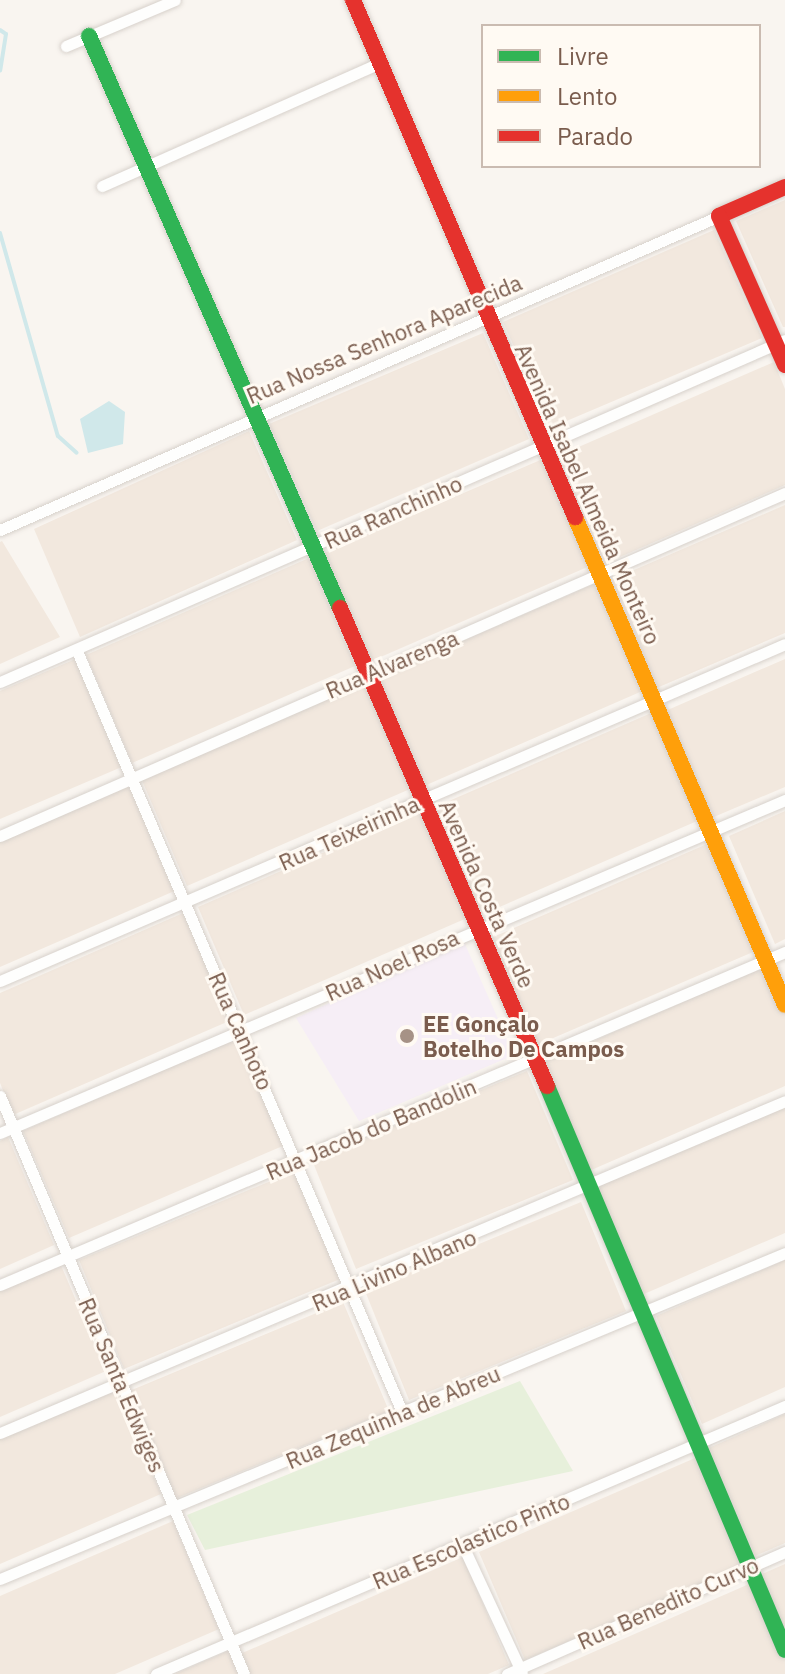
<!DOCTYPE html>
<html>
<head>
<meta charset="utf-8">
<style>
  body { margin:0 }
  #map { position:relative; width:785px; height:1674px; overflow:hidden; background:#f9f5f0; font-family:"IBM Plex Sans",sans-serif }
  div>[style] { position:absolute }
  .residential>* { inset:0; background:#f2e8de }
  .education>* { inset:0; background:#f6eef6 }
  .green>* { inset:0; background:#e7f0db }
  .water>* { inset:0; background:#d0e8ea }
  .stream>* { height:4px; margin:-2px; padding:0 2px; transform-origin:2px; border-radius:2px; background:#d0e8ea }
  .roads { filter:drop-shadow(0 0 2px #d7d1cb) drop-shadow(0 0 2px #d7d1cb) }
  .street>* { height:11px; margin:-5.5px; padding:0 5.5px; transform-origin:5.5px; border-radius:5.5px; background:#fefefd }
  .fast>* { height:16px; margin:-8px; padding:0 8px; transform-origin:8px; border-radius:8px; background:#30b455 }
  .slow>* { height:16px; margin:-8px; padding:0 8px; transform-origin:8px; border-radius:8px; background:#ff9f0a }
  .jam>* { height:16px; margin:-8px; padding:0 8px; transform-origin:8px; border-radius:8px; background:#e5322d }
  .dots>* { width:22px; height:22px; translate:-50% -50%; box-sizing:border-box; border:4px solid #fffaf3; border-radius:50% }
  span { translate:-50% -50%; white-space:nowrap; text-align:center; line-height:1.15; -webkit-text-stroke:6px #fffaf3; paint-order:stroke }
  .street-label { font-size:22px; color:#7a5c4d }
  .poi-label { font-size:22px; color:#7a5c4d; font-weight:700 }
  .left { translate:0 -50%; text-align:left }
  .legend { position:absolute; left:481px; top:24px; width:280px; height:144px; box-sizing:border-box; background:#fffaf3; border:2px solid #cabbb1; margin:0; padding:10px 14px; list-style:none; font-size:24px; color:#7a5c4d }
  .legend li { display:flex; align-items:center; gap:16px; height:40px }
  .legend b { width:40px; border:2px solid #cabbb1 }
</style>
</head>
<body>
<div id="map">
  <div class="residential">
    <i style="clip-path:polygon(785px 200px,785px 327px,783px 327px,736px 221px)"></i>
    <i style="clip-path:polygon(714px 230px,762px 338px,550px 428px,503px 322px)"></i>
    <i style="clip-path:polygon(483px 333px,529px 439px,317px 531px,269px 424px)"></i>
    <i style="clip-path:polygon(774px 362px,785px 389px,785px 485px,597px 567px,551px 459px)"></i>
    <i style="clip-path:polygon(249px 431px,297px 540px,80px 637px,34px 529px)"></i>
    <i style="clip-path:polygon(545px 458px,592px 565px,369px 662px,322px 554px)"></i>
    <i style="clip-path:polygon(785px 505px,785px 633px,652px 690px,606px 582px)"></i>
    <i style="clip-path:polygon(2px 541px,60px 637px,0 664px,0 542px)"></i>
    <i style="clip-path:polygon(309px 558px,355px 666px,132px 763px,86px 655px)"></i>
    <i style="clip-path:polygon(601px 581px,647px 689px,424px 786px,378px 678px)"></i>
    <i style="clip-path:polygon(78px 658px,124px 766px,0 819px,0 691px)"></i>
    <i style="clip-path:polygon(785px 659px,785px 787px,709px 819px,663px 712px)"></i>
    <i style="clip-path:polygon(364px 681px,410px 789px,187px 886px,141px 778px)"></i>
    <i style="clip-path:polygon(658px 710px,704px 818px,481px 915px,435px 807px)"></i>
    <i style="clip-path:polygon(133px 781px,179px 889px,0 967px,0 839px)"></i>
    <i style="clip-path:polygon(421px 810px,467px 918px,244px 1015px,198px 907px)"></i>
    <i style="clip-path:polygon(785px 811px,785px 939px,775px 944px,729px 836px)"></i>
    <i style="clip-path:polygon(714px 841px,760px 949px,537px 1045px,491px 938px)"></i>
    <i style="clip-path:polygon(190px 910px,236px 1018px,13px 1115px,0 1083px,0 993px)"></i>
    <i style="clip-path:polygon(766px 966px,785px 1011px,785px 1086px,589px 1171px,543px 1063px)"></i>
    <i style="clip-path:polygon(246px 1034px,292px 1142px,69px 1238px,23px 1131px)"></i>
    <i style="clip-path:polygon(527px 1071px,573px 1180px,356px 1269px,312px 1160px)"></i>
    <i style="clip-path:polygon(785px 1105px,785px 1233px,644px 1294px,598px 1186px)"></i>
    <i style="clip-path:polygon(8px 1137px,54px 1245px,0 1269px,0 1141px)"></i>
    <i style="clip-path:polygon(295px 1171px,340px 1279px,124px 1369px,79px 1260px)"></i>
    <i style="clip-path:polygon(581px 1202px,626px 1311px,409px 1400px,365px 1291px)"></i>
    <i style="clip-path:polygon(785px 1260px,785px 1387px,702px 1424px,656px 1316px)"></i>
    <i style="clip-path:polygon(60px 1263px,106px 1371px,0 1417px,0 1289px)"></i>
    <i style="clip-path:polygon(343px 1302px,389px 1411px,172px 1500px,127px 1392px)"></i>
    <i style="clip-path:polygon(115px 1386px,161px 1494px,0 1564px,0 1436px)"></i>
    <i style="clip-path:polygon(785px 1414px,785px 1543px,755px 1556px,709px 1448px)"></i>
    <i style="clip-path:polygon(702px 1455px,748px 1563px,525px 1660px,479px 1552px)"></i>
    <i style="clip-path:polygon(173px 1521px,219px 1629px,115px 1674px,0 1674px,0 1596px)"></i>
    <i style="clip-path:polygon(463px 1557px,509px 1665px,488px 1674px,249px 1674px,240px 1654px)"></i>
    <i style="clip-path:polygon(785px 1564px,785px 1633px,760px 1575px)"></i>
    <i style="clip-path:polygon(756px 1581px,785px 1649px,785px 1674px,543px 1674px)"></i>
    <i style="clip-path:polygon(230px 1650px,240px 1674px,175px 1674px)"></i>
  </div>
  <div class="education">
    <i style="clip-path:polygon(464px 942px,514px 1055px,359px 1121px,296px 1018px)"></i>
  </div>
  <div class="green">
    <i style="clip-path:polygon(520px 1381px,573px 1471px,205px 1550px,187px 1515px)"></i>
  </div>
  <div class="water">
    <i style="clip-path:polygon(109px 401px,125px 412px,123px 444px,88px 453px,80px 419px)"></i>
  </div>
  <div class="stream">
    <i style="left:0;top:30px;width:7px;rotate:34deg"></i>
    <i style="left:6px;top:34px;width:37px;rotate:99deg"></i>
    <i style="left:0;top:233px;width:211px;rotate:74.1deg"></i>
    <i style="left:58px;top:436px;width:25px;rotate:42deg"></i>
  </div>
  <div class="roads">
    <div class="street">
      <i style="left:66px;top:46px;width:118px;rotate:-22.9deg"></i>
      <i style="left:102px;top:186px;width:304px;rotate:-23.9deg"></i>
      <i style="left:0;top:530px;width:785px;rotate:-23.59deg"></i>
      <i style="left:77px;top:651px;width:827px;rotate:66.87deg"></i>
      <i style="left:0;top:682px;width:856px;rotate:-23.54deg"></i>
      <i style="left:0;top:836px;width:857px;rotate:-23.6deg"></i>
      <i style="left:0;top:981px;width:854px;rotate:-23.23deg"></i>
      <i style="left:0;top:1096px;width:627px;rotate:67.11deg"></i>
      <i style="left:0;top:1133px;width:853px;rotate:-22.99deg"></i>
      <i style="left:0;top:1285px;width:853px;rotate:-22.99deg"></i>
      <i style="left:0;top:1433px;width:852px;rotate:-22.92deg"></i>
      <i style="left:463px;top:1546px;width:140px;rotate:65.1deg"></i>
      <i style="left:0;top:1579px;width:850px;rotate:-22.55deg"></i>
      <i style="left:156px;top:1674px;width:684px;rotate:-23.08deg"></i>
      <i style="left:507px;top:1674px;width:304px;rotate:-23.7deg"></i>
    </div>
    <div class="fast">
      <i style="left:89px;top:36px;width:625px;rotate:66.31deg"></i>
      <i style="left:547px;top:1086px;width:612px;rotate:67.12deg"></i>
    </div>
    <div class="slow">
      <i style="left:575px;top:517px;width:531px;rotate:66.72deg"></i>
    </div>
    <div class="jam">
      <i style="left:353px;top:0;width:563px;rotate:66.76deg"></i>
      <i style="left:785px;top:187px;width:72px;rotate:156.3deg"></i>
      <i style="left:719px;top:216px;width:163px;rotate:66.1deg"></i>
      <i style="left:340px;top:608px;width:521px;rotate:66.58deg"></i>
    </div>
  </div>
  <div class="dots">
    <i style="left:407px;top:1036px;background:#a69286"></i>
  </div>
  <div class="street-label">
    <span style="left:384px;top:339px;rotate:-23deg">Rua Nossa Senhora Aparecida</span>
    <span style="left:588px;top:494px;rotate:66deg">Avenida Isabel Almeida Monteiro</span>
    <span style="left:393px;top:512px;rotate:-24deg">Rua Ranchinho</span>
    <span style="left:392px;top:664px;rotate:-23deg">Rua Alvarenga</span>
    <span style="left:349px;top:833px;rotate:-24deg">Rua Teixeirinha</span>
    <span style="left:487px;top:894px;rotate:66deg">Avenida Costa Verde</span>
    <span style="left:392px;top:965px;rotate:-24deg">Rua Noel Rosa</span>
    <span style="left:241px;top:1031px;rotate:66deg">Rua Canhoto</span>
    <span style="left:371px;top:1129px;rotate:-23deg">Rua Jacob do Bandolin</span>
    <span style="left:394px;top:1270px;rotate:-23deg">Rua Livino Albano</span>
    <span style="left:122px;top:1385px;rotate:67deg">Rua Santa Edwiges</span>
    <span style="left:393px;top:1417px;rotate:-23deg">Rua Zequinha de Abreu</span>
    <span style="left:471px;top:1541px;rotate:-23deg">Rua Escolastico Pinto</span>
    <span style="left:668px;top:1603px;rotate:-24deg">Rua Benedito Curvo</span>
  </div>
  <div class="poi-label">
    <span class="left" style="left:423px;top:1036px">EE Gonçalo<br>Botelho De Campos</span>
  </div>
  <ul class="legend">
  <li><b style="height:10px;background:#30b455"></b>Livre</li>
  <li><b style="height:10px;background:#ff9f0a"></b>Lento</li>
  <li><b style="height:10px;background:#e5322d"></b>Parado</li>
  </ul>
</div>
</body>
</html>
